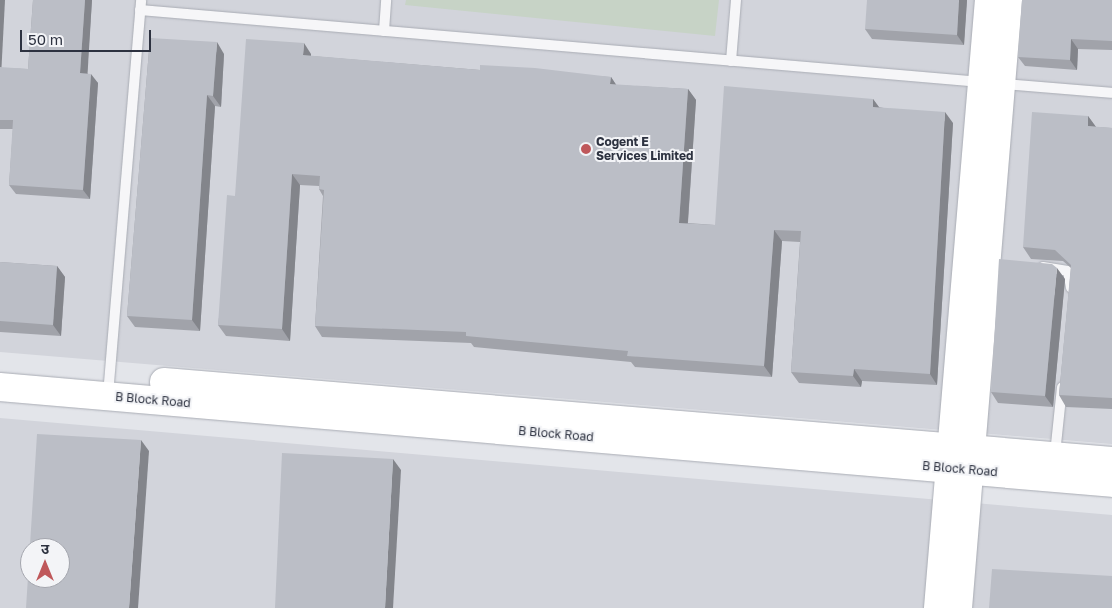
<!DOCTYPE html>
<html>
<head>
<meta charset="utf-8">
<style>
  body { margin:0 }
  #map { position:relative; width:1112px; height:608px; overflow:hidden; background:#e3e5ea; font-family:"Golos Text","Noto Sans Devanagari",sans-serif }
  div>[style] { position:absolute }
  .built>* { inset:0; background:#d2d4db }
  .green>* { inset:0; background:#c7d3c6 }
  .roads { filter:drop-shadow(0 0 1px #a9acb4) drop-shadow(0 0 1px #a9acb4) }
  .lane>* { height:10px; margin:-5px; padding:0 5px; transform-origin:5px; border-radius:5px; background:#f6f6f8 }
  .secondary>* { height:28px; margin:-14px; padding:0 14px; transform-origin:14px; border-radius:14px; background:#fff }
  .wall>* { inset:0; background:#a1a3aa }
  .shaded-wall>* { inset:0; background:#83858b }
  .building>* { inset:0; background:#bbbec6 }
  .dots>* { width:14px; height:14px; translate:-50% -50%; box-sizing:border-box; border:2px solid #f3f4f7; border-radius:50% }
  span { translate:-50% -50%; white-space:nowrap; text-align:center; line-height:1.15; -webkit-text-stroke:4px #f3f4f7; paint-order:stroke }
  .poi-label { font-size:12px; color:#2d3240; font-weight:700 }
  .left { translate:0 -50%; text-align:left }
  .street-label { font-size:12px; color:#2d3240 }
  .north { position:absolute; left:20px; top:538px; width:50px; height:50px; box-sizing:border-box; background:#f3f4f7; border:1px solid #a4a6ae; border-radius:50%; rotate:0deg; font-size:14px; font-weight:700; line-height:20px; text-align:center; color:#2d3240 }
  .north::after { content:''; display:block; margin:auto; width:18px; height:22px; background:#bf585b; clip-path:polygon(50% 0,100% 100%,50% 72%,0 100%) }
  .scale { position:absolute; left:20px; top:30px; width:131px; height:22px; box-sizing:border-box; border:2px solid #2d3240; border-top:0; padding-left:6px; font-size:15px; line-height:18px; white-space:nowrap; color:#2d3240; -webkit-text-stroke:4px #f3f4f7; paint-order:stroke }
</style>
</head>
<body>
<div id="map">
  <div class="built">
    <i style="clip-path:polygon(0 0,1112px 0,1112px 444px,0 352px)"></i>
    <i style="clip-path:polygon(evenodd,0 418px,1112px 515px,1112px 608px,0 608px,0 418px,30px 548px,60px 548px,60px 578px,30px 578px,30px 548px)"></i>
  </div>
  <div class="green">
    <i style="clip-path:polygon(406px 0,719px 0,715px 36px,405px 5px)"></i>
  </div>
  <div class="roads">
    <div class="lane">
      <i style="left:140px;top:10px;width:844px;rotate:4.89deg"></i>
      <i style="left:384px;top:31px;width:31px;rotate:-86deg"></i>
      <i style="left:731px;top:61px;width:61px;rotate:-85.3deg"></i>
      <i style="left:1003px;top:84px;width:109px;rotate:4.7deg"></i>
      <i style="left:1043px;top:267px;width:25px;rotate:9deg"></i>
      <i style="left:1068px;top:271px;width:17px;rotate:80deg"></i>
      <i style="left:108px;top:395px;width:396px;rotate:-85.2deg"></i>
      <i style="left:1055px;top:454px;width:67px;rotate:-84deg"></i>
    </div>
    <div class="secondary">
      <i style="left:164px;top:382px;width:951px;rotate:4.76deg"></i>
      <i style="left:0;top:387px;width:1116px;rotate:4.93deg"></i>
      <i style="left:938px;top:608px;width:610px;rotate:-85.21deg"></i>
      <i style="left:958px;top:608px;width:610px;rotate:-85.3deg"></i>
    </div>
  </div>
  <div class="wall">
    <i style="clip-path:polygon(0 0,1px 68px,28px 69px,33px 0,92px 0,87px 73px,98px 83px,90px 199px,16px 194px,9px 185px,13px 129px,0 129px)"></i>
    <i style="clip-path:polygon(967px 0,964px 45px,872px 39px,865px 29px)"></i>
    <i style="clip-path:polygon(1112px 0,1112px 50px,1078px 49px,1077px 70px,1025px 66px,1018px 57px)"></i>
    <i style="clip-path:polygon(150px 38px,224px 54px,221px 107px,215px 106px,200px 331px,135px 327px,127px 316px)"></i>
    <i style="clip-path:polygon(311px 54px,311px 56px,480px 70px,611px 77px,616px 85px,688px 89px,696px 100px,688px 223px,715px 225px,873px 99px,879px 107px,953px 123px,937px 385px,862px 381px,861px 387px,799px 383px,791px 372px,800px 242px,782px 241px,772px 377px,635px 367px,631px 362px,474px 347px,471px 343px,322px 337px,315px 326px,323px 196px,319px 189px,319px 186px,300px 185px,290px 341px,226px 336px,218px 325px,235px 196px)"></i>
    <i style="clip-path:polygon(1088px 116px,1096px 127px,1112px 128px,1112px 409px,1066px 407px,1059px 395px,1071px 268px,1063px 261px,1031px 259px,1023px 247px)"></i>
    <i style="clip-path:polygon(0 262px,57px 266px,65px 277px,61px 336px,0 332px)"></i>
    <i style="clip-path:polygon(1065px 279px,1053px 407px,998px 403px,991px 392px)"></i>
  </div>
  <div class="shaded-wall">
    <i style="clip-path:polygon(0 0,5px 0,1px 77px,0 76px)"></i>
    <i style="clip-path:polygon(85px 0,92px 0,87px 82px,80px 73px)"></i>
    <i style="clip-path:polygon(959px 0,967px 0,964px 45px,957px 35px)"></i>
    <i style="clip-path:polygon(1071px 39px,1078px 49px,1077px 70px,1070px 60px)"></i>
    <i style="clip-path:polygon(217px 42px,224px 54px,221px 107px,213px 96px)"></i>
    <i style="clip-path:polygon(304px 43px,311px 54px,311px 66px,303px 55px)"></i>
    <i style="clip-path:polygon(91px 74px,98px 83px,90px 199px,83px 190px)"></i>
    <i style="clip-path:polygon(611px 77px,619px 89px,610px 84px)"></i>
    <i style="clip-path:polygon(688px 89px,696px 100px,687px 234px,679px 223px)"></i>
    <i style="clip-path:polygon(207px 95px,215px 106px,200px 331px,192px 320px)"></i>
    <i style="clip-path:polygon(873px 99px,881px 110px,873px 107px)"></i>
    <i style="clip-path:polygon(945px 112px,953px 123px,937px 385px,930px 374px)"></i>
    <i style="clip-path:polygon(1088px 116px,1096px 127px,1088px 126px)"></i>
    <i style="clip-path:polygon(292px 174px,300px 185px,290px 341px,282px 329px)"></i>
    <i style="clip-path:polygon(774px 230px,782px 241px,772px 377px,764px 366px)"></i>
    <i style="clip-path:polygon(57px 266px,65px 277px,61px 336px,53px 325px)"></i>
    <i style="clip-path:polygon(1057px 268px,1065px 279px,1053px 407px,1045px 396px)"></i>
    <i style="clip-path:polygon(854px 369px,862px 381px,861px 387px,853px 376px)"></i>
    <i style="clip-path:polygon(141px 440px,149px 451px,138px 608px,129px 608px)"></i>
    <i style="clip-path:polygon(393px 459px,401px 470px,393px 608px,385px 608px)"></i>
  </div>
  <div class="building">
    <i style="clip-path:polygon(33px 0,85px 0,80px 73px,91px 74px,83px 190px,9px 185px,13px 120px,0 120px,0 67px,28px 69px)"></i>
    <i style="clip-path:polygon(867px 0,959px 0,957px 35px,865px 29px)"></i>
    <i style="clip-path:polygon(1022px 0,1112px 0,1112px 41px,1071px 39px,1070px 60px,1018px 57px)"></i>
    <i style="clip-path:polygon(150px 38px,217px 42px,213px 96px,207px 95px,192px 320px,127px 316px)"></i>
    <i style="clip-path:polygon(246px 39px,304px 43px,303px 55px,480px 70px,480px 65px,535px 68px,611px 77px,610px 84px,688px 89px,679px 223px,715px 225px,724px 86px,873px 99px,873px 107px,945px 112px,930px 374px,854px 369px,853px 376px,791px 372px,801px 231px,774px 230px,764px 366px,627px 356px,628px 351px,466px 336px,466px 332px,315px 326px,324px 190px,319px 189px,320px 176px,292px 174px,282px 329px,218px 325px,227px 195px,235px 196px)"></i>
    <i style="clip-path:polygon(1032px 112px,1088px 116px,1088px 126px,1112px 128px,1112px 398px,1059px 395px,1071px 265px,1055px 250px,1023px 247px)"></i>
    <i style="clip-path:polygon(999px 259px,1052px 264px,1057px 268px,1045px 396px,991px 392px)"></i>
    <i style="clip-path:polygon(0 262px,57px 266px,53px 325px,0 321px)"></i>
    <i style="clip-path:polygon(evenodd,37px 434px,141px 440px,129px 608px,26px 608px,37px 434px,30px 548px,60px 548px,60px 578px,30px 578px,30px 548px)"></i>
    <i style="clip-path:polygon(282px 453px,393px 459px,385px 608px,275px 608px)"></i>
    <i style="clip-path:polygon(992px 569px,1112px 576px,1112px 608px,989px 608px)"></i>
  </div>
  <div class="dots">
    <i style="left:586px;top:149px;background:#bf585b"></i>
  </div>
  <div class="poi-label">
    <span class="left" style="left:596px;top:149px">Cogent E<br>Services Limited</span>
  </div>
  <div class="street-label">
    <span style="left:153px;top:400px;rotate:5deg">B Block Road</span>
    <span style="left:556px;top:434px;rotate:5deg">B Block Road</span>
    <span style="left:960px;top:469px;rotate:5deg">B Block Road</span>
  </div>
  <div class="north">उ</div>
  <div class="scale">50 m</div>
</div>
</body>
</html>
